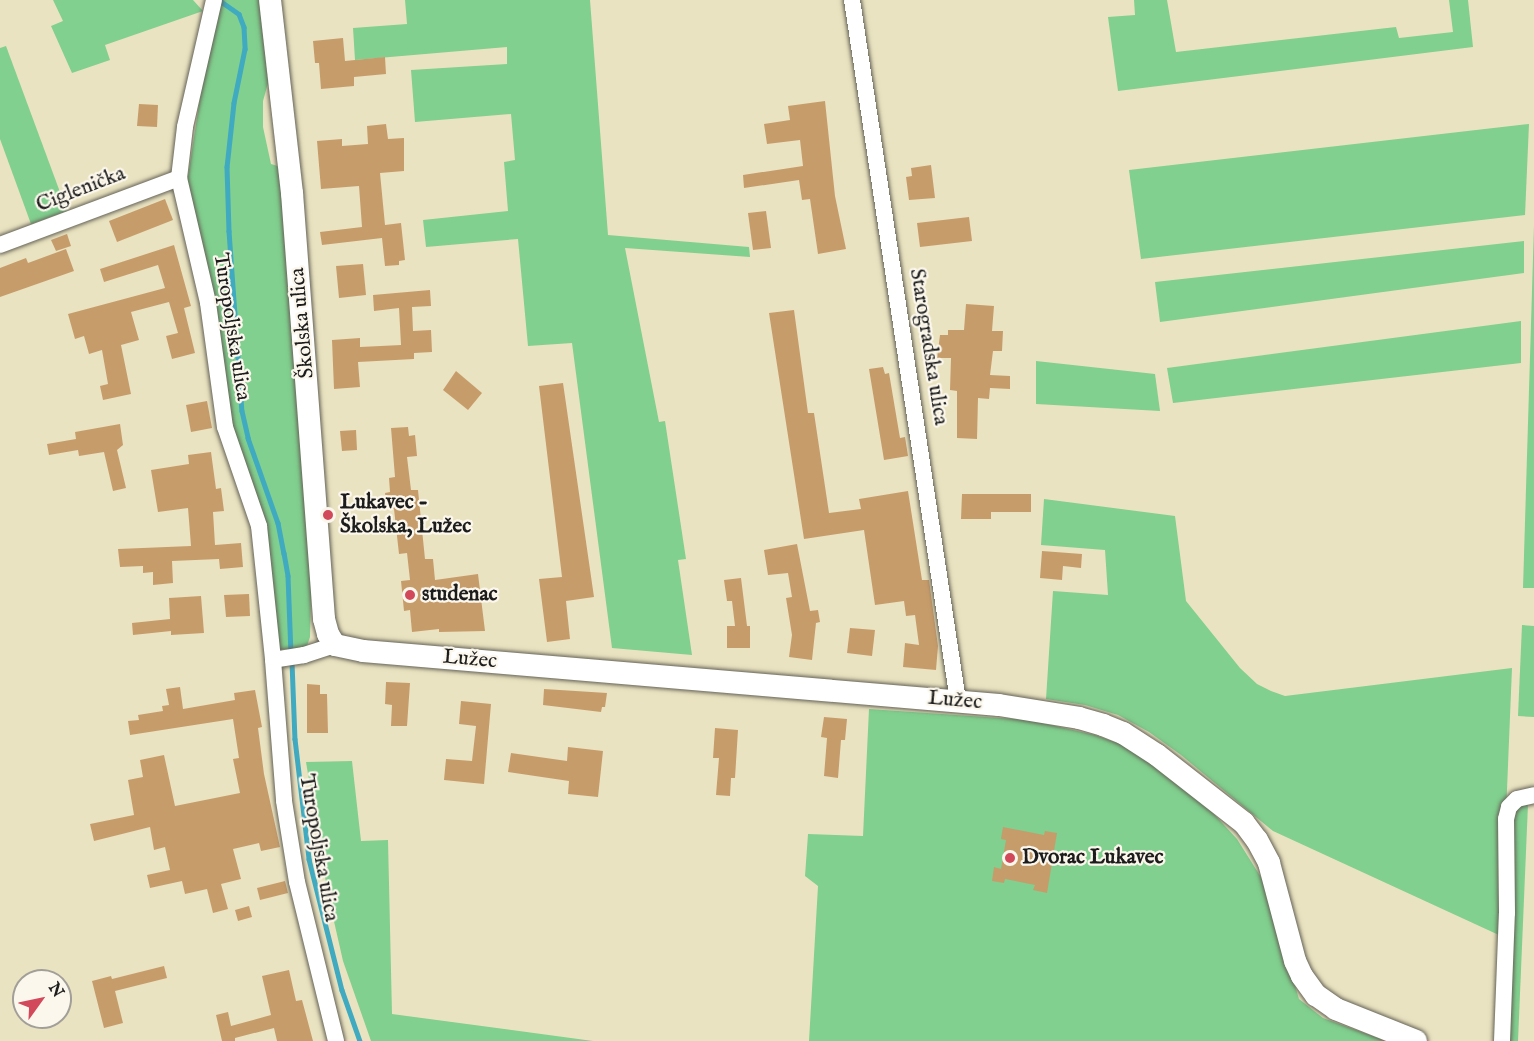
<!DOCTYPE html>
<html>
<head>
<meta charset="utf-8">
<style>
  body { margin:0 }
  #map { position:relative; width:1534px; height:1041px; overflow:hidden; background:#eae3c1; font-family:"IM FELL English",serif }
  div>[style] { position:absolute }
  .green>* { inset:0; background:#81d08f }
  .stream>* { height:4.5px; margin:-2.25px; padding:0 2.25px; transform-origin:2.25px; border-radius:2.25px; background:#40aac0 }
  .building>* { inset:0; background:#c79c6b }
  .roads { filter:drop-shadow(0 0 2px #646256) drop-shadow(0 0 2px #646256) }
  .street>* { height:16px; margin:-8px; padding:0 8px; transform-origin:8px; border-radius:8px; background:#fff }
  .secondary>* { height:22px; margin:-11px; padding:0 11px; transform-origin:11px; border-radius:11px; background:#fff }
  .dots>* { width:16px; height:16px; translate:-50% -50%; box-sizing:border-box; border:3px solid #fbf7ec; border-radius:50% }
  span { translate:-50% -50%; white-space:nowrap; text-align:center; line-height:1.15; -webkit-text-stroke:4.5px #fbf7ec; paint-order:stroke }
  .street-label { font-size:21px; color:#1c1c1c }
  .poi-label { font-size:21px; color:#1c1c1c; font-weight:700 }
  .left { translate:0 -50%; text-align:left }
  .north { position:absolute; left:12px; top:969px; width:60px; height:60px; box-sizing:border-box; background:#fbf7ec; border:2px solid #a29f99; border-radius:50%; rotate:57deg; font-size:16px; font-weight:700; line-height:24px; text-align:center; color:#1c1c1c }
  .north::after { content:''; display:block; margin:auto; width:21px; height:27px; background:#d1495b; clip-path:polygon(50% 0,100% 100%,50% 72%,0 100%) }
</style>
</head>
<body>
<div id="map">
  <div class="green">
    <i style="clip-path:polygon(53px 0,193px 0,203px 11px,105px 45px,110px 60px,72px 73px,51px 26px,63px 21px)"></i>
    <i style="clip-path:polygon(219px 0,263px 0,272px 69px,263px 101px,263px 127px,271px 164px,284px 168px,312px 557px,310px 637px,306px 649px,276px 649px,268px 542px,227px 415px,187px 183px,204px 72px)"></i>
    <i style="clip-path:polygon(405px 0,590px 0,608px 235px,749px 247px,750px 257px,625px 248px,659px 422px,665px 421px,686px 559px,678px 560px,692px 655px,612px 648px,572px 343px,528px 346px,518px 239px,426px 247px,423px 220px,508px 211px,504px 162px,515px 160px,511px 114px,415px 122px,411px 70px,507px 64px,507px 47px,355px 60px,353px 28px,407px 24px)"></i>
    <i style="clip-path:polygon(1134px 0,1167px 0,1176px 52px,1396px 27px,1399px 38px,1453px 32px,1449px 0,1468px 0,1473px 47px,1118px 91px,1108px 17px,1135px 15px)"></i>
    <i style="clip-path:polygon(6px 46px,67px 211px,31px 224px,0 139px,0 48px)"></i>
    <i style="clip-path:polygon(1529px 124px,1525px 215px,1141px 259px,1129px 170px)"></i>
    <i style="clip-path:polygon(1534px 225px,1534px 588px,1523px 588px)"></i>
    <i style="clip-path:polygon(1524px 241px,1524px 273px,1160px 322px,1155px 282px)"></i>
    <i style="clip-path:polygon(1521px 321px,1521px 363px,1173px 403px,1167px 368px)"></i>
    <i style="clip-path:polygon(1036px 361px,1155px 374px,1160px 411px,1036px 404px)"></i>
    <i style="clip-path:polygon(1044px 499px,1175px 516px,1186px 601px,1240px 668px,1257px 684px,1271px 691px,1285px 696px,1512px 668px,1501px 936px,1273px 831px,1181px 755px,1149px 732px,1118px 715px,1085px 705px,1046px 699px,1053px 591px,1108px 595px,1105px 550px,1041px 545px)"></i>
    <i style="clip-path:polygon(1522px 625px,1534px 626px,1534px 717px,1518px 716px)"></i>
    <i style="clip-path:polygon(869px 709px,1029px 720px,1095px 735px,1137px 750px,1212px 812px,1237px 839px,1264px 882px,1299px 999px,1323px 1018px,1386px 1041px,809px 1041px,818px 886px,805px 876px,808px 834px,863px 836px)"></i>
    <i style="clip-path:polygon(352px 761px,361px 841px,388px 840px,392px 1014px,593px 1041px,371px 1041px,343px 961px,328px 895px,306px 762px)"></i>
    <i style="clip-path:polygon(1528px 804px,1518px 1041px,1506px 1041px,1512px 816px,1515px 805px)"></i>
  </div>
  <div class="stream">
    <i style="left:219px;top:0;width:24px;rotate:35deg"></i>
    <i style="left:239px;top:14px;width:14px;rotate:69deg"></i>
    <i style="left:244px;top:27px;width:22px;rotate:87deg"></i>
    <i style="left:245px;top:49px;width:55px;rotate:101.5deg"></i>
    <i style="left:234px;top:103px;width:64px;rotate:96.2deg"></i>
    <i style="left:227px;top:167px;width:64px;rotate:88.2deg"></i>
    <i style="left:229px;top:231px;width:180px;rotate:85.9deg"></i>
    <i style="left:242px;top:411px;width:28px;rotate:77deg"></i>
    <i style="left:248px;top:438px;width:90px;rotate:70.6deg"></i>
    <i style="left:278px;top:523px;width:31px;rotate:79deg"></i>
    <i style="left:284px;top:553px;width:23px;rotate:80deg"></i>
    <i style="left:288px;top:576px;width:78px;rotate:87.8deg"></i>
    <i style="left:292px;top:662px;width:77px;rotate:87.8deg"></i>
    <i style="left:295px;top:739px;width:121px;rotate:83.3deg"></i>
    <i style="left:309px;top:859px;width:135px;rotate:75.9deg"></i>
    <i style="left:342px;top:990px;width:54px;rotate:70.6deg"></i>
  </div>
  <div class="building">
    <i style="clip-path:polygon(343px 38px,345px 61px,385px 57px,386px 74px,354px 77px,354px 86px,321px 89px,319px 63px,315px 63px,313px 41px)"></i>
    <i style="clip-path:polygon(825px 101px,835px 196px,846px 249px,818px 254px,810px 199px,802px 200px,799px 180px,744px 188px,743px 175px,803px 166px,800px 140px,767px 144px,764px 124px,790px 120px,788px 106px)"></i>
    <i style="clip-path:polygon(139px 104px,158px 105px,157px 127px,137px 126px)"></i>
    <i style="clip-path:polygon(386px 124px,388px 139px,404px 138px,404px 171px,380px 173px,385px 225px,401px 223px,405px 260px,399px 261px,399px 265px,385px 266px,382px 238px,322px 245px,320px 232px,362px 227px,359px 186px,321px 189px,317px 141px,342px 139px,342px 146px,368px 144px,367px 126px)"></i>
    <i style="clip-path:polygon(931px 165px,935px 198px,909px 200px,906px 177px,912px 176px,911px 168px)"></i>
    <i style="clip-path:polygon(165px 199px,173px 220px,117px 242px,109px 221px)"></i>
    <i style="clip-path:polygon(766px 211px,771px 248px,753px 250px,748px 213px)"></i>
    <i style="clip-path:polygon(969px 217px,972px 241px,920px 247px,917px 223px)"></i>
    <i style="clip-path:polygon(67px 234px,71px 246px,56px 251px,51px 240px)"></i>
    <i style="clip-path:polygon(174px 245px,191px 306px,184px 308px,195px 353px,172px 359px,166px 336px,178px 333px,169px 302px,131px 312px,139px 340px,121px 345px,131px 394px,103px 400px,100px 386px,108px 384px,102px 350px,89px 354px,84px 336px,75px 339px,68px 314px,165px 288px,158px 265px,104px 282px,100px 269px)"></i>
    <i style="clip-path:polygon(66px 249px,74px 271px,0 297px,0 268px,26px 258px,28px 263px)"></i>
    <i style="clip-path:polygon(363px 264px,366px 295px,339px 298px,336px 266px)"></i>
    <i style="clip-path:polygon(430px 290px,431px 306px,412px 307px,413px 331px,431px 330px,432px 352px,414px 353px,414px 359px,358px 362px,360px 387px,334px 389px,332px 340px,360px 338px,360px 347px,401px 345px,399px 308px,374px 311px,373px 295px)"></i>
    <i style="clip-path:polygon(966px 304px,994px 306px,992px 331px,1003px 331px,1002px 351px,993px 351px,990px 375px,1010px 376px,1010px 389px,990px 388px,989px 399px,978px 398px,977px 439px,957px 438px,957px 391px,950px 390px,951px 358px,937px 358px,940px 335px,948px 335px,948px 330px,964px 330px)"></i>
    <i style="clip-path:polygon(794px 310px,808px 413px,814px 413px,829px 513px,861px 509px,859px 499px,908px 491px,922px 580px,929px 580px,938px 646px,936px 670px,903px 667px,905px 643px,919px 645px,915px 615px,906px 616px,904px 601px,875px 605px,864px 530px,804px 539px,769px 313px)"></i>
    <i style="clip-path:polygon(883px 367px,885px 374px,889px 373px,900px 438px,905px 437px,908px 456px,884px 460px,869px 369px)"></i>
    <i style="clip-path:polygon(456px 371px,482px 393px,468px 410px,443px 390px)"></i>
    <i style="clip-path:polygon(563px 383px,594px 597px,566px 601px,570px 639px,547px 642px,539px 579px,562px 577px,539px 386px)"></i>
    <i style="clip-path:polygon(207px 401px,212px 428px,191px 432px,186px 405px)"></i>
    <i style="clip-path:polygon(120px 424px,123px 445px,117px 450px,126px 488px,113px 491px,104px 452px,79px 456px,78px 450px,49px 455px,47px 444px,76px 439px,75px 432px)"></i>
    <i style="clip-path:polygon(408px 427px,409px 436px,415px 435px,417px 456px,407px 457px,411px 490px,418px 490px,425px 559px,433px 559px,435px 580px,478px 574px,485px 631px,439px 632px,439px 629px,412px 632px,410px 610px,404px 611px,401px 581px,410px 580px,407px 553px,399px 554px,394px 509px,387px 509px,385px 493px,390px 492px,389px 478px,395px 477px,391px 428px)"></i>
    <i style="clip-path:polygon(356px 430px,357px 450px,342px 451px,340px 431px)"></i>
    <i style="clip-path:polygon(211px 452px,216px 489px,221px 488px,224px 511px,213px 512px,215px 545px,241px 543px,243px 567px,220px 569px,219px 559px,172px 561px,173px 583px,153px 585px,153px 572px,143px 573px,143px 566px,120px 567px,118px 549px,191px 546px,188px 508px,158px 512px,151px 470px,189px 464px,188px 455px)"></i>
    <i style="clip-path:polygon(962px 494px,1031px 494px,1031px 512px,991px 512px,991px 519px,961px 519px)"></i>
    <i style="clip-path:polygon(797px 544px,810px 611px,818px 610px,820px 622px,816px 623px,812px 660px,789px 657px,792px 635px,786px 598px,792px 597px,788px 573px,768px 575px,764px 550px)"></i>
    <i style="clip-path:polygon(1042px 551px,1082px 554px,1081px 568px,1063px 566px,1062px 580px,1040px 578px)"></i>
    <i style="clip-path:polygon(741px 578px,747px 626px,750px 626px,750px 648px,727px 648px,727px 626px,735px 626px,732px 601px,727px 601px,724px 580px)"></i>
    <i style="clip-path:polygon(249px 594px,250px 616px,226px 617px,224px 595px)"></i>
    <i style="clip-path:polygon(201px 596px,204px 633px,171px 635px,171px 631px,133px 635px,132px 623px,170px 619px,169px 598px)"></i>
    <i style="clip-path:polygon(850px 628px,875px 630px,872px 656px,847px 653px)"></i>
    <i style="clip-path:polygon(386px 682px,410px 683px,407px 726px,391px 726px,392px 705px,385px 704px)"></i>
    <i style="clip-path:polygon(307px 684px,320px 685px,320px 694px,327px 694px,328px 733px,307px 733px)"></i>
    <i style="clip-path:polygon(180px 687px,183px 709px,235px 700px,234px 693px,255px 690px,262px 727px,258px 728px,264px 774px,280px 847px,261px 851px,259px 843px,233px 849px,241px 879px,221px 884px,228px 909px,213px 913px,207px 889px,185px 894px,182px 881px,150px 888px,147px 875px,170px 870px,165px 847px,154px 850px,150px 827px,94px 841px,90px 824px,134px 815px,128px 780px,143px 777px,140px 760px,164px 755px,175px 806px,240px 793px,233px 759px,239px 758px,233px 719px,130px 735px,128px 721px,139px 720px,138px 715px,163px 711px,162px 706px,169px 705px,166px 689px)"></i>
    <i style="clip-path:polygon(544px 689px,607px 693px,605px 707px,602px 707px,601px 712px,543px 705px)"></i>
    <i style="clip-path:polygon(461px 701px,491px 704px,484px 784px,444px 780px,446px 759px,472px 761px,476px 726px,459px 724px)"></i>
    <i style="clip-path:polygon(824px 717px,847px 719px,845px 740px,841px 740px,838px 778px,824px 776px,827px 738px,821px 737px)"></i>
    <i style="clip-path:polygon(715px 728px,738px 730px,735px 778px,731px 778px,730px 796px,716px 795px,719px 758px,713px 758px)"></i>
    <i style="clip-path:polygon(568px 747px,603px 751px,598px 797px,568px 794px,569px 781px,508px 772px,511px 753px,567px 761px)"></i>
    <i style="clip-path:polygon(1003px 827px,1044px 835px,1045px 831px,1057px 833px,1047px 893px,1033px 890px,1035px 885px,1005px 879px,1004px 883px,992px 881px,994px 867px,1001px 869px,1006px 840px,1001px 839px)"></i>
    <i style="clip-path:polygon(285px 881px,288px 893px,260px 900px,257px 888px)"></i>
    <i style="clip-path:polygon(249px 906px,252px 917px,238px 921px,235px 910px)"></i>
    <i style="clip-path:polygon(164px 966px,167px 978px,115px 991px,123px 1023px,104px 1028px,92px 981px,111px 976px,112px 979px)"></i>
    <i style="clip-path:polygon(289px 970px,296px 1001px,302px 1000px,313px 1041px,277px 1041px,274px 1028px,235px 1038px,235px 1041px,222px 1041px,216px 1015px,228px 1012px,231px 1026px,271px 1015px,262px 976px)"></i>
  </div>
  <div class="roads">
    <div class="street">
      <i style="left:214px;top:0;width:130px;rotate:102.9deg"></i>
      <i style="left:185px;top:127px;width:51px;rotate:96.7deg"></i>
      <i style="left:179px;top:178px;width:128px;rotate:76.9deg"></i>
      <i style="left:208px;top:303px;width:125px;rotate:82.2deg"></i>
      <i style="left:225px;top:427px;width:105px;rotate:71deg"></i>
      <i style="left:259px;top:526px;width:135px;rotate:84deg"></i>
      <i style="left:852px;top:0;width:709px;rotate:81.4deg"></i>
      <i style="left:0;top:245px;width:191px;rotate:-20.5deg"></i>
      <i style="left:335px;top:645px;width:33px;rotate:162deg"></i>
      <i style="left:304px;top:655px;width:31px;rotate:171deg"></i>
      <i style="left:273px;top:660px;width:141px;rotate:85.5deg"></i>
      <i style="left:284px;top:801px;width:82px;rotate:80.9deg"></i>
      <i style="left:297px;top:882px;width:164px;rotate:76.2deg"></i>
      <i style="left:1502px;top:1041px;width:128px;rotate:-87.8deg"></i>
      <i style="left:1507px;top:913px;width:94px;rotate:-90.6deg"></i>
      <i style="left:1506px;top:819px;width:12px;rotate:-76deg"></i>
      <i style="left:1509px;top:807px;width:11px;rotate:-45deg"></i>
      <i style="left:1517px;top:799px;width:17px;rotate:-13deg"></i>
    </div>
    <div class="secondary">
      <i style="left:270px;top:0;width:194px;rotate:83.5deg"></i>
      <i style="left:292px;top:193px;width:427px;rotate:85.7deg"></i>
      <i style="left:324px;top:619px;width:16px;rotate:75deg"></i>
      <i style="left:328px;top:634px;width:13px;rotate:58deg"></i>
      <i style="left:335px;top:645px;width:29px;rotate:12deg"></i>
      <i style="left:363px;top:651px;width:638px;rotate:4.85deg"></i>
      <i style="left:999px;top:705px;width:81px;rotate:9.2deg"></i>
      <i style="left:1079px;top:718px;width:25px;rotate:16deg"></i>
      <i style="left:1103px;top:725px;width:22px;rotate:22deg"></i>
      <i style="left:1123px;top:733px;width:40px;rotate:32.9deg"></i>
      <i style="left:1157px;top:755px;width:110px;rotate:38deg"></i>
      <i style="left:1244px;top:823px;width:21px;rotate:53deg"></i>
      <i style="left:1257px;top:840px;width:26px;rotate:62deg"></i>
      <i style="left:1269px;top:863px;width:101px;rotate:75.1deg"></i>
      <i style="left:1295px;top:961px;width:17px;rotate:65deg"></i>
      <i style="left:1302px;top:976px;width:24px;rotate:54deg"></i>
      <i style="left:1316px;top:995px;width:24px;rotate:35deg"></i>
      <i style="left:1336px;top:1009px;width:86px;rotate:21.8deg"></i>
    </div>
  </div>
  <div class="dots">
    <i style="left:328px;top:515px;background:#d1495b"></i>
    <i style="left:410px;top:595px;background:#d1495b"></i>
    <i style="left:1010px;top:858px;background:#d1495b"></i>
  </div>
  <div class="street-label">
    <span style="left:81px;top:190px;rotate:-21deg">Ciglenička</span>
    <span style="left:303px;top:323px;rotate:-95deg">Školska ulica</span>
    <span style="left:231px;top:327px;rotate:81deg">Turopoljska ulica</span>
    <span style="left:928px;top:347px;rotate:81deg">Starogradska ulica</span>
    <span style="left:470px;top:660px;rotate:5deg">Lužec</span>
    <span style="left:955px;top:701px;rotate:5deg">Lužec</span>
    <span style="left:318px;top:848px;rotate:80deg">Turopoljska ulica</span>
  </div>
  <div class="poi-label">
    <span class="left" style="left:340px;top:515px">Lukavec -<br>Školska, Lužec</span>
    <span class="left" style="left:422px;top:595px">studenac</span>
    <span class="left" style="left:1022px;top:858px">Dvorac Lukavec</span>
  </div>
  <div class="north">N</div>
</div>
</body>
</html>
